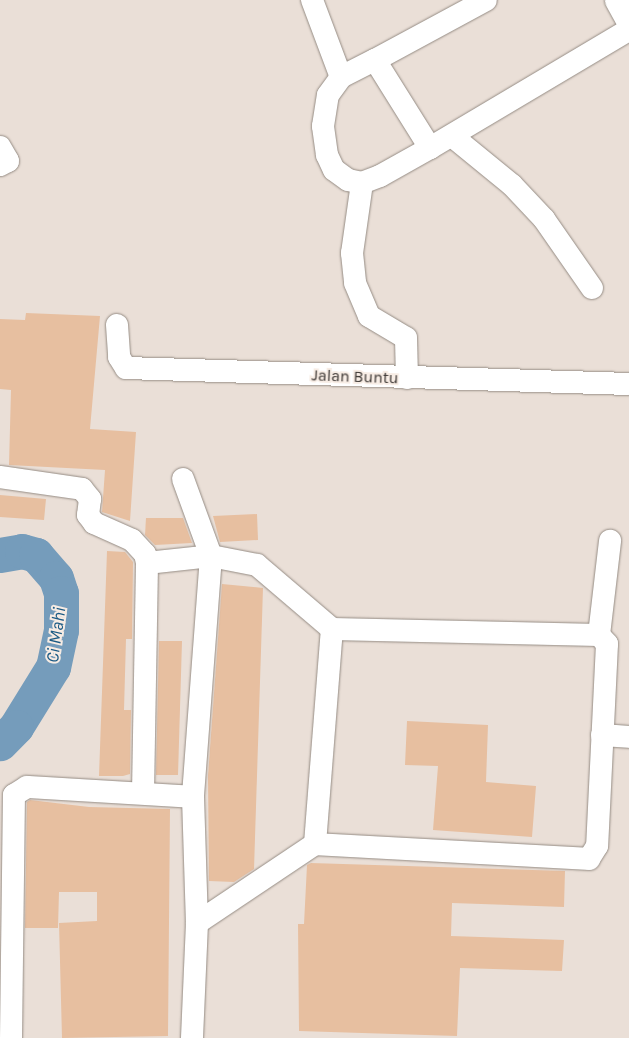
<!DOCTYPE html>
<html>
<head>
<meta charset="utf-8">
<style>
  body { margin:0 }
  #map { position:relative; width:629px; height:1038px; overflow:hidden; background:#eadfd7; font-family:Karla,sans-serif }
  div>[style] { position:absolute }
  .river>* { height:35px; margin:-17.5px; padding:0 17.5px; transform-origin:17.5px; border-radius:17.5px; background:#759cbb }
  .building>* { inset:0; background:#e7bfa0 }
  .roads { filter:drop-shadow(0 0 1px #958c84) drop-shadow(0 0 1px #958c84) }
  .minor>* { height:22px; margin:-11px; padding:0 11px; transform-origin:11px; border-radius:11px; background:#fff }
  .major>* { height:28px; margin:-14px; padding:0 14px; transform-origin:14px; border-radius:14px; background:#fff }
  span { translate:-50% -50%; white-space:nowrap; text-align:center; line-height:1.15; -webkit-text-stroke:4px #f7ece4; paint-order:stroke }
  .street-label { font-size:16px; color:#3a3532 }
  .water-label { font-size:18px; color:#1b5a84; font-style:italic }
</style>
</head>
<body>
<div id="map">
  <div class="river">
    <i style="left:0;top:555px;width:22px;rotate:-10deg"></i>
    <i style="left:22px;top:551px;width:15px;rotate:16deg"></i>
    <i style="left:36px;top:555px;width:30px;rotate:49deg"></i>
    <i style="left:56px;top:578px;width:16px;rotate:72deg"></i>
    <i style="left:61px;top:593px;width:37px;rotate:90deg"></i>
    <i style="left:61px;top:630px;width:38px;rotate:102deg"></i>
    <i style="left:53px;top:667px;width:70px;rotate:121.7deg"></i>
    <i style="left:16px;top:727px;width:23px;rotate:135deg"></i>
  </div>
  <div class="building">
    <i style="clip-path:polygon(26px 313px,100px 316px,90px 429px,136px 432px,130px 521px,102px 512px,105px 470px,9px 465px,11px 390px,0 389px,0 319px,25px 320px)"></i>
    <i style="clip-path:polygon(0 495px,46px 499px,44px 520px,0 517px)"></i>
    <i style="clip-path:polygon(257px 514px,258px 540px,220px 542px,213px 516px)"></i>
    <i style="clip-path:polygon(146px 518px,183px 518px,192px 543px,155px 545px,145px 535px)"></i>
    <i style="clip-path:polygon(107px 551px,125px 552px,133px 562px,132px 639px,126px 639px,124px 710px,131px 710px,130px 774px,123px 776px,99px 776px)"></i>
    <i style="clip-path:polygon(222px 584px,263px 588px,254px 869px,234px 882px,209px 881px,208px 776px)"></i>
    <i style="clip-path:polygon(159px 641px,182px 641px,178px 775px,156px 775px)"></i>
    <i style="clip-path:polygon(407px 721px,488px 725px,486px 782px,536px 786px,532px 837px,433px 830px,438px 766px,405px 765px)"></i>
    <i style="clip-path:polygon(30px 800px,89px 807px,170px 809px,168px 1036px,62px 1038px,59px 923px,97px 921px,97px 892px,59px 892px,58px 928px,25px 928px,27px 802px)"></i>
    <i style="clip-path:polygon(311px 863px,565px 871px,564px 907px,452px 903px,451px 936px,564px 940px,562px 971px,460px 968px,457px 1036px,299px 1031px,298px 924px,304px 924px,307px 865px)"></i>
  </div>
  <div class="roads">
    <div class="minor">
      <i style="left:312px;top:0;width:82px;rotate:69.4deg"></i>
      <i style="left:375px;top:60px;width:126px;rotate:-28.4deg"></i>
      <i style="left:452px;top:136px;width:77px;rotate:39.2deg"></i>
      <i style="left:512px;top:185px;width:47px;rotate:46.7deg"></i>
      <i style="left:544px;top:219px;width:84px;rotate:55.2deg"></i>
      <i style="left:0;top:147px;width:16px;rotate:60deg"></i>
      <i style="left:8px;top:161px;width:9px;rotate:153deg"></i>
      <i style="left:430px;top:148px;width:57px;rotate:150.8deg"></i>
      <i style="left:380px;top:176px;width:19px;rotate:159deg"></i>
      <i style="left:362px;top:183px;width:14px;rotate:-168deg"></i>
      <i style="left:348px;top:180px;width:17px;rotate:-144deg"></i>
      <i style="left:334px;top:170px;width:17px;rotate:-115deg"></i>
      <i style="left:327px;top:155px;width:29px;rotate:-98deg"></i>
      <i style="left:323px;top:126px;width:31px;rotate:-81deg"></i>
      <i style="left:328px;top:95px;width:22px;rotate:-54deg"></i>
      <i style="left:341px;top:77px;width:38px;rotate:-27deg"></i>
      <i style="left:375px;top:60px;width:104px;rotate:58deg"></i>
      <i style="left:430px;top:148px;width:231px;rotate:-30.7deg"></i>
      <i style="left:362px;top:183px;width:71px;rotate:98.1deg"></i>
      <i style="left:352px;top:253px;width:30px;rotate:84deg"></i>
      <i style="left:355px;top:283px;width:36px;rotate:67deg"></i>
      <i style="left:369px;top:316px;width:43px;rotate:30.7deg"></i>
      <i style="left:406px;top:338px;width:40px;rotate:88.6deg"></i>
      <i style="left:117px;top:325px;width:32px;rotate:86deg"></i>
      <i style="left:119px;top:357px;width:13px;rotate:58deg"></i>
      <i style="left:126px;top:368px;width:503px;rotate:1.82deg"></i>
      <i style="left:0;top:477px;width:83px;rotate:8.3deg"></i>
      <i style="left:82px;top:489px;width:13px;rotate:51deg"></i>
      <i style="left:90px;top:499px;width:16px;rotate:97deg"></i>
      <i style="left:88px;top:515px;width:10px;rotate:53deg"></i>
      <i style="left:94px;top:523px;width:42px;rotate:24.1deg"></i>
      <i style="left:132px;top:540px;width:19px;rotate:47deg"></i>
      <i style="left:145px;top:554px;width:9px;rotate:77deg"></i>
      <i style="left:147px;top:563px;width:64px;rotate:-6.2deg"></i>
      <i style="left:211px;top:556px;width:47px;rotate:11.1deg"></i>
      <i style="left:257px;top:565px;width:99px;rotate:40.5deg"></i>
      <i style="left:332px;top:629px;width:267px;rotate:1.3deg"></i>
      <i style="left:599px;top:635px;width:12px;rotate:48deg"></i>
      <i style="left:607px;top:644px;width:202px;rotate:92.8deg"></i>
      <i style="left:597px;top:846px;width:15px;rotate:122deg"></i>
      <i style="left:589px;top:859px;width:274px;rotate:-176.9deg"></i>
      <i style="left:315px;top:844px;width:142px;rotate:146.2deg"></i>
      <i style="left:183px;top:479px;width:82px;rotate:70deg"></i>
      <i style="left:211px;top:556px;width:242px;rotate:94.3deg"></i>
      <i style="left:193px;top:797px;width:126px;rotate:88.2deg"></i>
      <i style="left:197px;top:923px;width:115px;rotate:92.5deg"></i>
      <i style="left:599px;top:635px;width:95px;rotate:-83.3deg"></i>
      <i style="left:602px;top:735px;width:27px;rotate:4deg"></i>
      <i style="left:143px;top:793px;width:230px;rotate:-89deg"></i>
      <i style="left:315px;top:844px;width:216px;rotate:-85.5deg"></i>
      <i style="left:11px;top:1038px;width:243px;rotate:-89.3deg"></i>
      <i style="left:14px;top:795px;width:15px;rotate:-32deg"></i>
      <i style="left:27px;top:787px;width:166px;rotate:3.4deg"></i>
    </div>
    <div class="major">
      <i style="left:619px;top:0;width:21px;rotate:61deg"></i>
    </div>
  </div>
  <div class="street-label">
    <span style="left:355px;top:377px;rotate:2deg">Jalan Buntu</span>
  </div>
  <div class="water-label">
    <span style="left:56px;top:635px;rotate:-82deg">Ci Mahi</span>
  </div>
</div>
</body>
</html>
